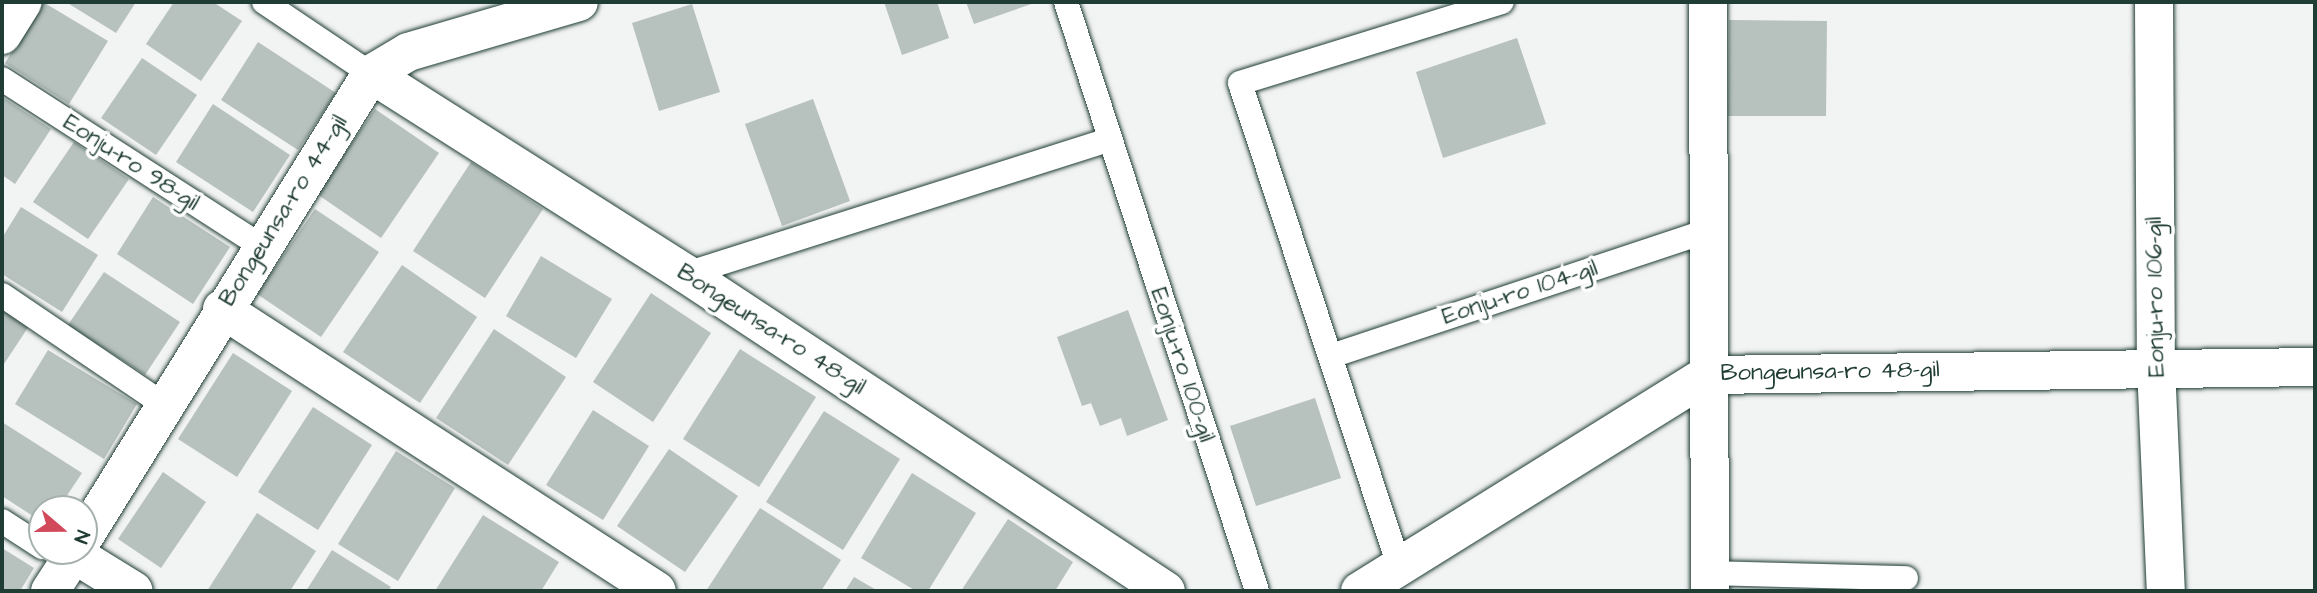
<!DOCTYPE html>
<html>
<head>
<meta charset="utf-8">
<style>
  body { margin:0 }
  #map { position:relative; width:2317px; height:593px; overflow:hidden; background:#f2f3f3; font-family:"Architects Daughter",sans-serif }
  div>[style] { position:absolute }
  .building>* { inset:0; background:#b7c1bd }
  .roads { filter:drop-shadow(0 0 2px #1f3d34) drop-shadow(0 0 2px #1f3d34) }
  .lane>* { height:24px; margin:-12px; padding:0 12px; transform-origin:12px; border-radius:12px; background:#fff }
  .street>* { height:38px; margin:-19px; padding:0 19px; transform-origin:19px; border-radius:19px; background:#fff }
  span { translate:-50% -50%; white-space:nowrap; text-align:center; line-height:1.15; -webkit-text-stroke:7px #fff; paint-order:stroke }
  .street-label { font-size:24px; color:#1f3d34 }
  .frame { position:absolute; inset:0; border:4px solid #1f3d34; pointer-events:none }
  .north { position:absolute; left:28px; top:495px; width:70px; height:70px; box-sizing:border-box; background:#fff; border:2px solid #a5b1ae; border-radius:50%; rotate:110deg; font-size:19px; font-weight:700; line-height:28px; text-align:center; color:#1f3d34 }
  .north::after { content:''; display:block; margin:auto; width:24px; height:32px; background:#d1495b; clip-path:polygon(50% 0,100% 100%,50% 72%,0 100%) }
</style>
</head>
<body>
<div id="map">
  <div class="building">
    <i style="clip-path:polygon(43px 2px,108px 41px,69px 104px,5px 63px)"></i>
    <i style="clip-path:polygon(66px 2px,136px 2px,116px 33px)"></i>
    <i style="clip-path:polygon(174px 2px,213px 2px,242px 21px,201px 81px,146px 44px)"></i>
    <i style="clip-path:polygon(884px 2px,937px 2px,949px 38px,902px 55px)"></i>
    <i style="clip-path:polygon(966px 2px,1037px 2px,974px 24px)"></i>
    <i style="clip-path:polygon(692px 4px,720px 92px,659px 111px,632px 23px)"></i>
    <i style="clip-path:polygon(1729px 20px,1827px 21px,1826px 116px,1728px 116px)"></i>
    <i style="clip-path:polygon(1517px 38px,1546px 124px,1443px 158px,1416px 72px)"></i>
    <i style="clip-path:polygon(258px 42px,336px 93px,298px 150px,221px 100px)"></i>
    <i style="clip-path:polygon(142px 58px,197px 95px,156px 155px,101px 118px)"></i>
    <i style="clip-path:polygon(2px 97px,51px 129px,15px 184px,2px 175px)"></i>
    <i style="clip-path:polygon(813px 99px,850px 201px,782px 226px,745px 124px)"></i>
    <i style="clip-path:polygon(213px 104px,290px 155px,253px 212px,176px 162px)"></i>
    <i style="clip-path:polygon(375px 109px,439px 153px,381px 238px,317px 194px)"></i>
    <i style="clip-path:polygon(74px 142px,129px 179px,88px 239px,33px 202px)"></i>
    <i style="clip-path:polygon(471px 162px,543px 209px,485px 298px,413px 251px)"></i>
    <i style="clip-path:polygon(153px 197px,230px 247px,193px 304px,117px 254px)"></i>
    <i style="clip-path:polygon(21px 207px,98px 255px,62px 312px,2px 274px,2px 238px)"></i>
    <i style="clip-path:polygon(315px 209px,379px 252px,321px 337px,257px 294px)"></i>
    <i style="clip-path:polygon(541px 256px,612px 299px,576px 358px,506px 316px)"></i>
    <i style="clip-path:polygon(402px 265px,477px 317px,420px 403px,343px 352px)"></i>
    <i style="clip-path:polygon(104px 272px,180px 322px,145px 375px,68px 325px)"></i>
    <i style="clip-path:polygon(651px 293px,711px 333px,653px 422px,593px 382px)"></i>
    <i style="clip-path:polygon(2px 308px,29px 326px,2px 367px)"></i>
    <i style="clip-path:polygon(1128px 310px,1168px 420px,1127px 436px,1121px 418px,1100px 426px,1091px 403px,1082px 406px,1057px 337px)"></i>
    <i style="clip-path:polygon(494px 329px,566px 377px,508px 465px,436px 418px)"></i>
    <i style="clip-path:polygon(740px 349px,816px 397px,759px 487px,683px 439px)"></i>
    <i style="clip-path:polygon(48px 350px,137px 404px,104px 459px,15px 404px)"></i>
    <i style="clip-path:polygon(233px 353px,292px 391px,237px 477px,178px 439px)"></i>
    <i style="clip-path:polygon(1315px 398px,1341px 478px,1256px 506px,1230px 426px)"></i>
    <i style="clip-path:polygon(313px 407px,372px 445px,318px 530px,258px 492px)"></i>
    <i style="clip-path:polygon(593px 410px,649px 446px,603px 520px,546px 485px)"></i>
    <i style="clip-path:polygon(824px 411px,900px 459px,843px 550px,766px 502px)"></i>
    <i style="clip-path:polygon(2px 422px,82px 473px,58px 509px,42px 509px,42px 522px,2px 496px)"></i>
    <i style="clip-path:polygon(669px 449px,738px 496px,685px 572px,617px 526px)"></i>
    <i style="clip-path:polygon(396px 451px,455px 488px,398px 581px,338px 544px)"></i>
    <i style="clip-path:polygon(163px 472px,206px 502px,161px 568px,118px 539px)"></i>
    <i style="clip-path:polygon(912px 473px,976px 513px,928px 591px,916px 591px,861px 558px)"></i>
    <i style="clip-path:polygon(760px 508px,841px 560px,821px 591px,706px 591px)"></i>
    <i style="clip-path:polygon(257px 513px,316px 551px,290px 591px,207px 591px)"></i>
    <i style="clip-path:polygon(483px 515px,559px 562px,541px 591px,435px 591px)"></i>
    <i style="clip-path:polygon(1008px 519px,1073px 562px,1055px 591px,961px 591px)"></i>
    <i style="clip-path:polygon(2px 548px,34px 568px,20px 591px,2px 591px)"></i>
    <i style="clip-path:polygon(332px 550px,391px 587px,388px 591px,306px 591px)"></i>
    <i style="clip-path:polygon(854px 577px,878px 591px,845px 591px)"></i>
  </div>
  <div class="roads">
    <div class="lane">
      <i style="left:264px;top:2px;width:129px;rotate:33.9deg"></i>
      <i style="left:1066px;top:2px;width:619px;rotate:72.03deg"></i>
      <i style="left:2px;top:79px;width:308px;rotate:32.8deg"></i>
      <i style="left:686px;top:274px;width:443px;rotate:-17.6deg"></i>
      <i style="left:2px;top:295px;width:194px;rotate:34.1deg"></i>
      <i style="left:1331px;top:356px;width:399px;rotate:-18.4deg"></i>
      <i style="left:2px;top:521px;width:48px;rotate:33deg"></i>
      <i style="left:1399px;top:566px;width:508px;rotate:-108.22deg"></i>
      <i style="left:1240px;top:83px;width:274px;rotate:-17.2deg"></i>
      <i style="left:1710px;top:573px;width:196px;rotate:1.5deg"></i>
    </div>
    <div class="street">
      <i style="left:1708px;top:2px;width:589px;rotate:89.81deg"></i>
      <i style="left:2154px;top:2px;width:364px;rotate:89.7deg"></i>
      <i style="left:2156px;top:366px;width:225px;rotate:87.5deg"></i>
      <i style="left:2px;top:35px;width:39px;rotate:-58deg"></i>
      <i style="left:371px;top:74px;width:373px;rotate:32.4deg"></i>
      <i style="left:686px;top:274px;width:575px;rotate:33.44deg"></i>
      <i style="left:222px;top:309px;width:518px;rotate:32.95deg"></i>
      <i style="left:84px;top:537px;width:545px;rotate:-58.21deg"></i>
      <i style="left:371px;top:74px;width:43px;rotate:-30.7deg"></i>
      <i style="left:408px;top:52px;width:178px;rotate:-16.3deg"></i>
      <i style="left:74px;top:554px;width:70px;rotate:31.7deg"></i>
      <i style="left:50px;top:591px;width:48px;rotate:-57deg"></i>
      <i style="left:1360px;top:591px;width:409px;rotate:-31.9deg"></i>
      <i style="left:1707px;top:375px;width:608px;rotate:-0.75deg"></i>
    </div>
  </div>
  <div class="street-label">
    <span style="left:131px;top:163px;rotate:33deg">Eonju-ro 98-gil</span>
    <span style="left:284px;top:211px;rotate:-58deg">Bongeunsa-ro 44-gil</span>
    <span style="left:1520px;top:293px;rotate:-18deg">Eonju-ro 104-gil</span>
    <span style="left:2156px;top:297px;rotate:-91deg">Eonju-ro 106-gil</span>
    <span style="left:771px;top:330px;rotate:33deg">Bongeunsa-ro 48-gil</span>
    <span style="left:1182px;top:365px;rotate:72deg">Eonju-ro 100-gil</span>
    <span style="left:1830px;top:372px;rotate:-1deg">Bongeunsa-ro 48-gil</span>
  </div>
  <div class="frame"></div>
  <div class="north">N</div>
</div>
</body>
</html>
